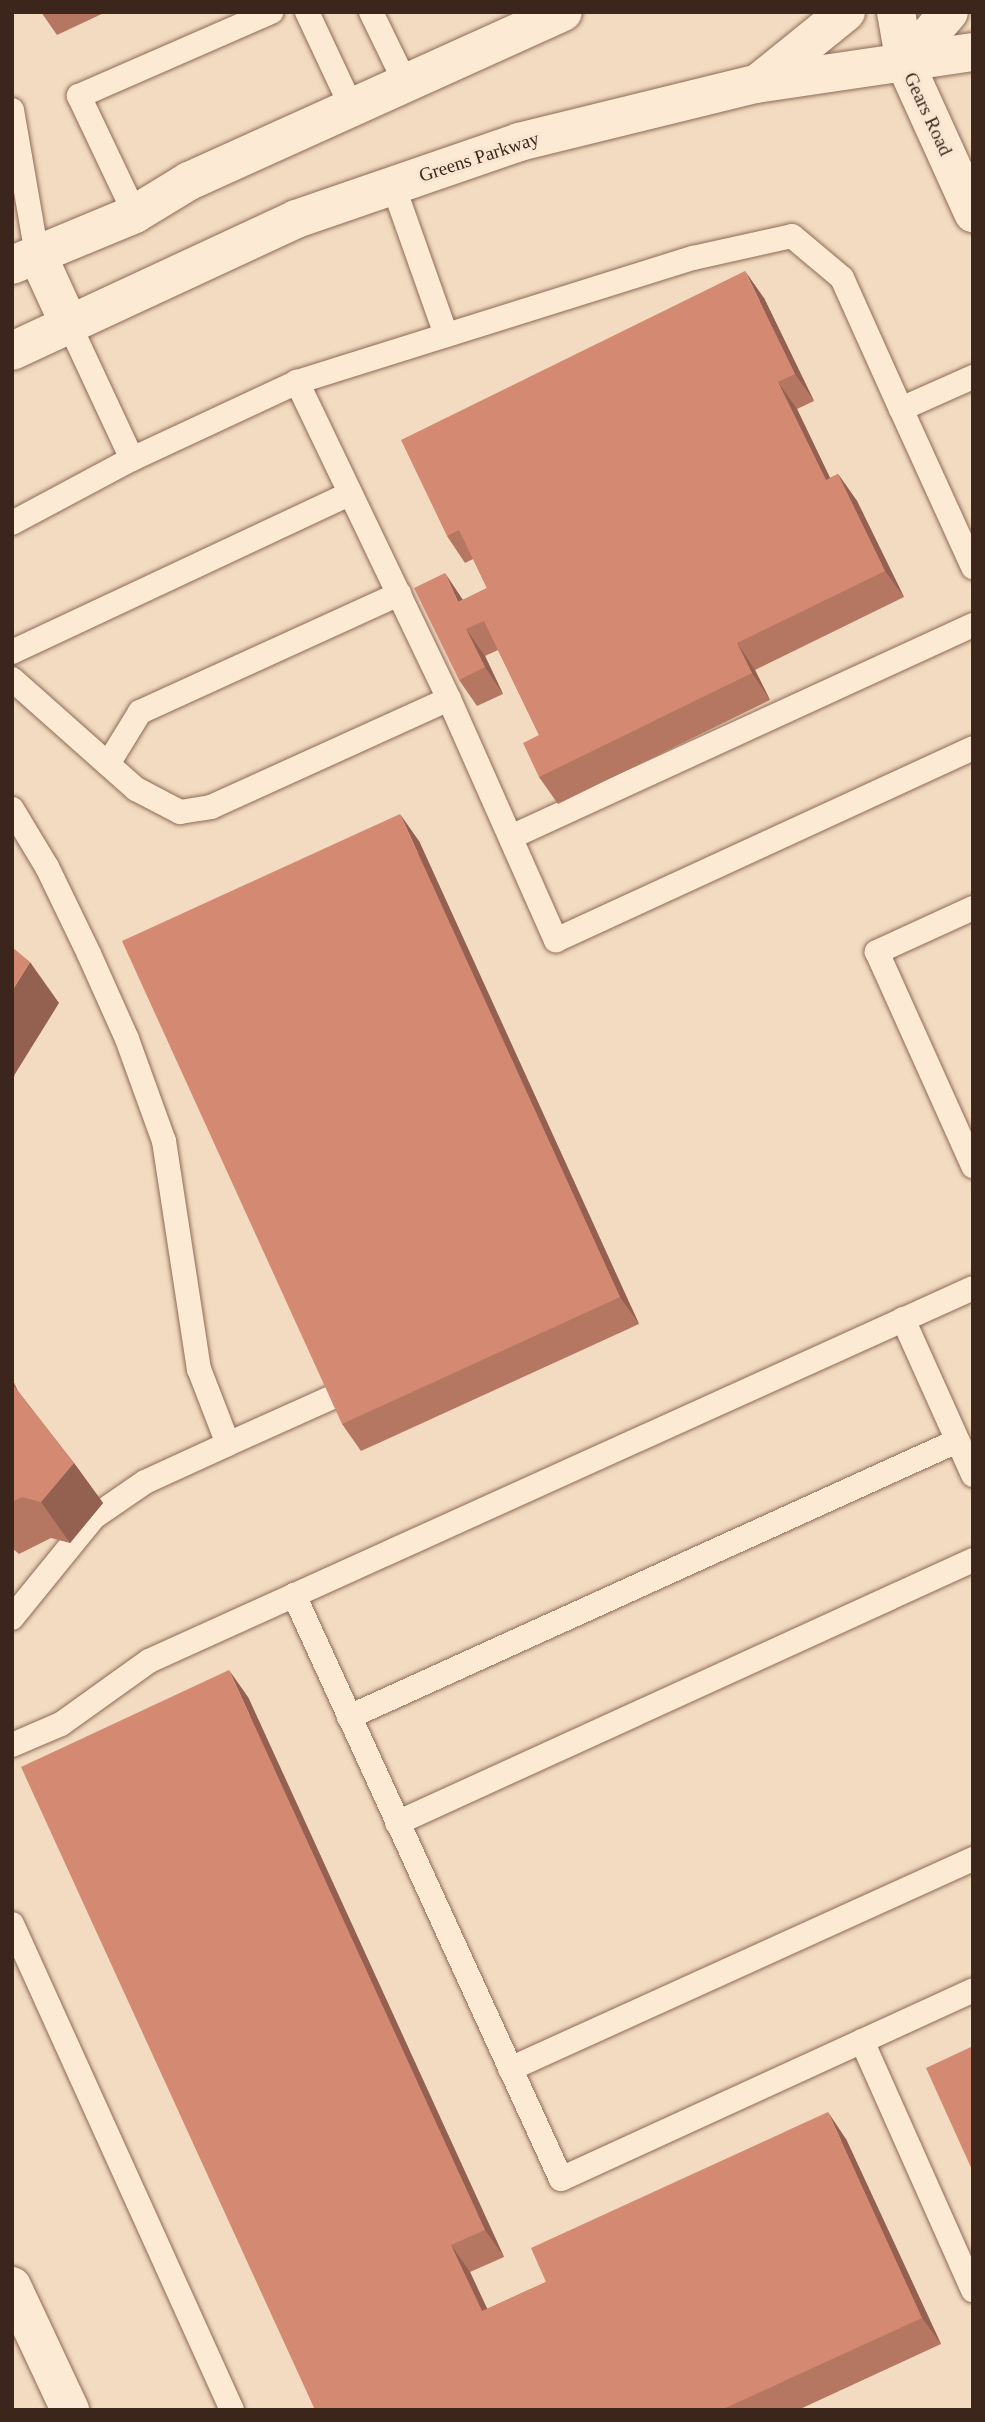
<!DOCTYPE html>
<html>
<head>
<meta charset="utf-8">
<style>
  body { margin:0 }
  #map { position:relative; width:985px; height:2422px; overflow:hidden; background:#f2dbc0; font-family:Georgia,serif }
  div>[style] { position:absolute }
  .roads { filter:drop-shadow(0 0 2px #8e6a56) drop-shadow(0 0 2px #8e6a56) }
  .lane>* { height:24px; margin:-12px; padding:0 12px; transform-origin:12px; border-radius:12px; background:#fcead5 }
  .secondary>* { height:38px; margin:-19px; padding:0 19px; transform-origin:19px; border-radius:19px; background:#fcead5 }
  .wall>* { inset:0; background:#b67762 }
  .shaded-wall>* { inset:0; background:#946150 }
  .building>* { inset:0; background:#d48a72 }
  span { translate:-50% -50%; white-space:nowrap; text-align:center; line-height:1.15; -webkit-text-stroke:7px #f9e6d1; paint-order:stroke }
  .street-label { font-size:19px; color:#3c261c }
  .frame { position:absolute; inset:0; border:14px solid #3c261c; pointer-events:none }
</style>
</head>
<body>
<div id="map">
  <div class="roads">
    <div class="lane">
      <i style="left:307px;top:12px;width:106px;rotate:64.9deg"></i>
      <i style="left:371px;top:12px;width:80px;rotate:64.1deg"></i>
      <i style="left:12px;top:110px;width:146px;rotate:80.2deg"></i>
      <i style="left:393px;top:185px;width:159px;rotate:70.5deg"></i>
      <i style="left:135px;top:214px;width:131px;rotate:-115.4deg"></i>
      <i style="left:79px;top:96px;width:210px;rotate:-23.6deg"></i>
      <i style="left:69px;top:324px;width:149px;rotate:65deg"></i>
      <i style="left:901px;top:409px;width:174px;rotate:65.5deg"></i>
      <i style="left:12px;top:523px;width:136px;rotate:-28.1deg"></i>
      <i style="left:132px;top:459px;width:182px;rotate:-25deg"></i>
      <i style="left:297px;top:382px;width:415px;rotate:-17.4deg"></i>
      <i style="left:693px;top:258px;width:101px;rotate:-12.5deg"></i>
      <i style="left:792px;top:236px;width:65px;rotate:40deg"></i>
      <i style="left:842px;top:278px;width:144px;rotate:65.8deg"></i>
      <i style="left:901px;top:409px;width:79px;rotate:-24deg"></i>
      <i style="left:12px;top:652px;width:373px;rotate:-25.1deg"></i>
      <i style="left:12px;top:679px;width:166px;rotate:41.6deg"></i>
      <i style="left:136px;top:789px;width:50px;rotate:27.6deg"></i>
      <i style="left:180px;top:812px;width:31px;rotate:-9deg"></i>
      <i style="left:211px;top:807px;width:261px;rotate:-24.4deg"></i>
      <i style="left:449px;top:699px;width:352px;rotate:-115.6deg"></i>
      <i style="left:449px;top:699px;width:264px;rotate:66.1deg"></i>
      <i style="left:556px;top:940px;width:459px;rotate:-24.7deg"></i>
      <i style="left:108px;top:764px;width:61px;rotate:-58.4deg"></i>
      <i style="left:140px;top:712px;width:285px;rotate:-24.5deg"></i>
      <i style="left:12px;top:809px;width:68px;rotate:58.9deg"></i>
      <i style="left:47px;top:867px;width:97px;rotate:64.2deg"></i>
      <i style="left:89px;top:954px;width:93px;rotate:65.9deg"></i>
      <i style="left:127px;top:1039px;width:109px;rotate:70.1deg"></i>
      <i style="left:164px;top:1141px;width:231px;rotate:81.3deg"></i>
      <i style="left:199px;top:1369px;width:80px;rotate:68.9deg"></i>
      <i style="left:228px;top:1444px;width:91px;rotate:155.4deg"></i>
      <i style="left:145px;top:1482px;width:62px;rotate:145.5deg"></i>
      <i style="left:94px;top:1517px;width:130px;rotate:129.1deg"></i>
      <i style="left:511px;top:837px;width:508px;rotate:-24.65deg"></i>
      <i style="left:973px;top:908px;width:106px;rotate:155.4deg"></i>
      <i style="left:877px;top:952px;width:235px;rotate:65.8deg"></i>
      <i style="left:903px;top:1319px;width:171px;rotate:65.8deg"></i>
      <i style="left:228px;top:1444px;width:117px;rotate:-24.2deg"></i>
      <i style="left:294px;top:1595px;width:642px;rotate:65.43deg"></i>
      <i style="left:561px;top:2179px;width:453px;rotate:-24.6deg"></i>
      <i style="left:349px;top:1717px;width:668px;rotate:-24.42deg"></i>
      <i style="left:12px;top:1745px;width:53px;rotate:-23.2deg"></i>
      <i style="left:61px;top:1724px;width:108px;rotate:-35.6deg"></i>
      <i style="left:149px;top:1661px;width:904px;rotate:-24.35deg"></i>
      <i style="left:397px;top:1823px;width:633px;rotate:-24.54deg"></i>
      <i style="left:12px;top:1924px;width:533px;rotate:65.64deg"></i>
      <i style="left:862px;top:2041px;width:273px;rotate:66deg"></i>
      <i style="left:510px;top:2069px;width:508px;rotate:-24.4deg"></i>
    </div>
    <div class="secondary">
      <i style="left:896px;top:12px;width:52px;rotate:80deg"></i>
      <i style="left:905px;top:63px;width:165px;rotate:65.6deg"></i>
      <i style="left:905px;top:63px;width:67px;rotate:-49.2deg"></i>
      <i style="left:758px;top:83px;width:113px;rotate:-38.9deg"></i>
      <i style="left:37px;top:254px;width:77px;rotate:65.4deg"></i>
      <i style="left:12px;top:265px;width:133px;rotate:-22.5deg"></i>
      <i style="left:135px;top:214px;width:63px;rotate:-31.4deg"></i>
      <i style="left:189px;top:181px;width:410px;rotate:-24.3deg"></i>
      <i style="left:12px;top:351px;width:313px;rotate:-24.9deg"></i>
      <i style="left:296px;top:219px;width:236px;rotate:-19deg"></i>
      <i style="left:519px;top:142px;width:244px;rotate:-13.8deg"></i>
      <i style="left:756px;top:84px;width:219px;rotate:-8.4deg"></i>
      <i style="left:12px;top:2286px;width:137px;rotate:64.9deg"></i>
    </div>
  </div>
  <div class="wall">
    <i style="clip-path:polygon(41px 12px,106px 12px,57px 35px)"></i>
    <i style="clip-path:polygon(764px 298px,814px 401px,797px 409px,830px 478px,838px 474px,857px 501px,904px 597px,755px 670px,770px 700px,558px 804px,539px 777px,539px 735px,498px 650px,485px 656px,503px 694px,477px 706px,459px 680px,463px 600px,487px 588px,473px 559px,465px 563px,447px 536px)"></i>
    <i style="clip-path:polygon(419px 841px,639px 1324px,361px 1451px,342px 1424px)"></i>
    <i style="clip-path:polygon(12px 1378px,18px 1391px,74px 1463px,103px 1503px,70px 1543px,51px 1538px,19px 1554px,12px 1548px)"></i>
    <i style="clip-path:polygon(248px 1697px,504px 2257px,470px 2272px,487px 2309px,546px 2282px,846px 2139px,941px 2344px,798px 2410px,315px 2410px)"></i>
  </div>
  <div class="shaded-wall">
    <i style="clip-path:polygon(745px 271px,764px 298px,814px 401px,795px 374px)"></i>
    <i style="clip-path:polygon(778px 382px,797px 409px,844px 507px,826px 480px)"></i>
    <i style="clip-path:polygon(838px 474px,857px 501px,904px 597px,885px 571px)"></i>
    <i style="clip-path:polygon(445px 573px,463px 600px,458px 602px)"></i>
    <i style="clip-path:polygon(466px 629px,485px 656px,503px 694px,485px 667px)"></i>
    <i style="clip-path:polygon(737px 643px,755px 670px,770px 700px,752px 673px)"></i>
    <i style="clip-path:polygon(400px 814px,419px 841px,639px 1324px,620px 1297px)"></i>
    <i style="clip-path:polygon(30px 962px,59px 1003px,15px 1074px,12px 1082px,12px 991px)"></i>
    <i style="clip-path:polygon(74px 1463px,103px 1503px,70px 1543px,41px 1502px)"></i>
    <i style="clip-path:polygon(229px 1670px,248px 1697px,504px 2257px,485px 2230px)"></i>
    <i style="clip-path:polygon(828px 2112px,846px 2139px,941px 2344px,922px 2318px)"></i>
    <i style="clip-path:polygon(451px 2245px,470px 2272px,501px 2338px,482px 2311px)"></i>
  </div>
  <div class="building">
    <i style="clip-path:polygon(745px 271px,795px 374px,778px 382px,826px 480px,838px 474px,885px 571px,737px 643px,752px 673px,539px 777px,523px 743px,539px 735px,484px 621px,466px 629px,485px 667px,459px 680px,414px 588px,445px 573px,458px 602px,487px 588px,459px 530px,447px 536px,401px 440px)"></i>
    <i style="clip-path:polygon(400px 814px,620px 1297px,342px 1424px,122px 941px)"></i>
    <i style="clip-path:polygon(12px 947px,30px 962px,12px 991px)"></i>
    <i style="clip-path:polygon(12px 1384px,74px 1463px,41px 1502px,22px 1497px,12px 1502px)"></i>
    <i style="clip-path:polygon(229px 1670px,485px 2230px,451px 2245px,482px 2311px,546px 2282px,531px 2248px,828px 2112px,922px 2318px,721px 2410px,315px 2410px,21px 1767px)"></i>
    <i style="clip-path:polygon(973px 2046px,973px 2172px,926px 2068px)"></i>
  </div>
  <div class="street-label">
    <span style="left:928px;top:114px;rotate:65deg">Gears Road</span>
    <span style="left:479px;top:157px;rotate:-18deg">Greens Parkway</span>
  </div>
  <div class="frame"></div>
</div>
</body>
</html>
